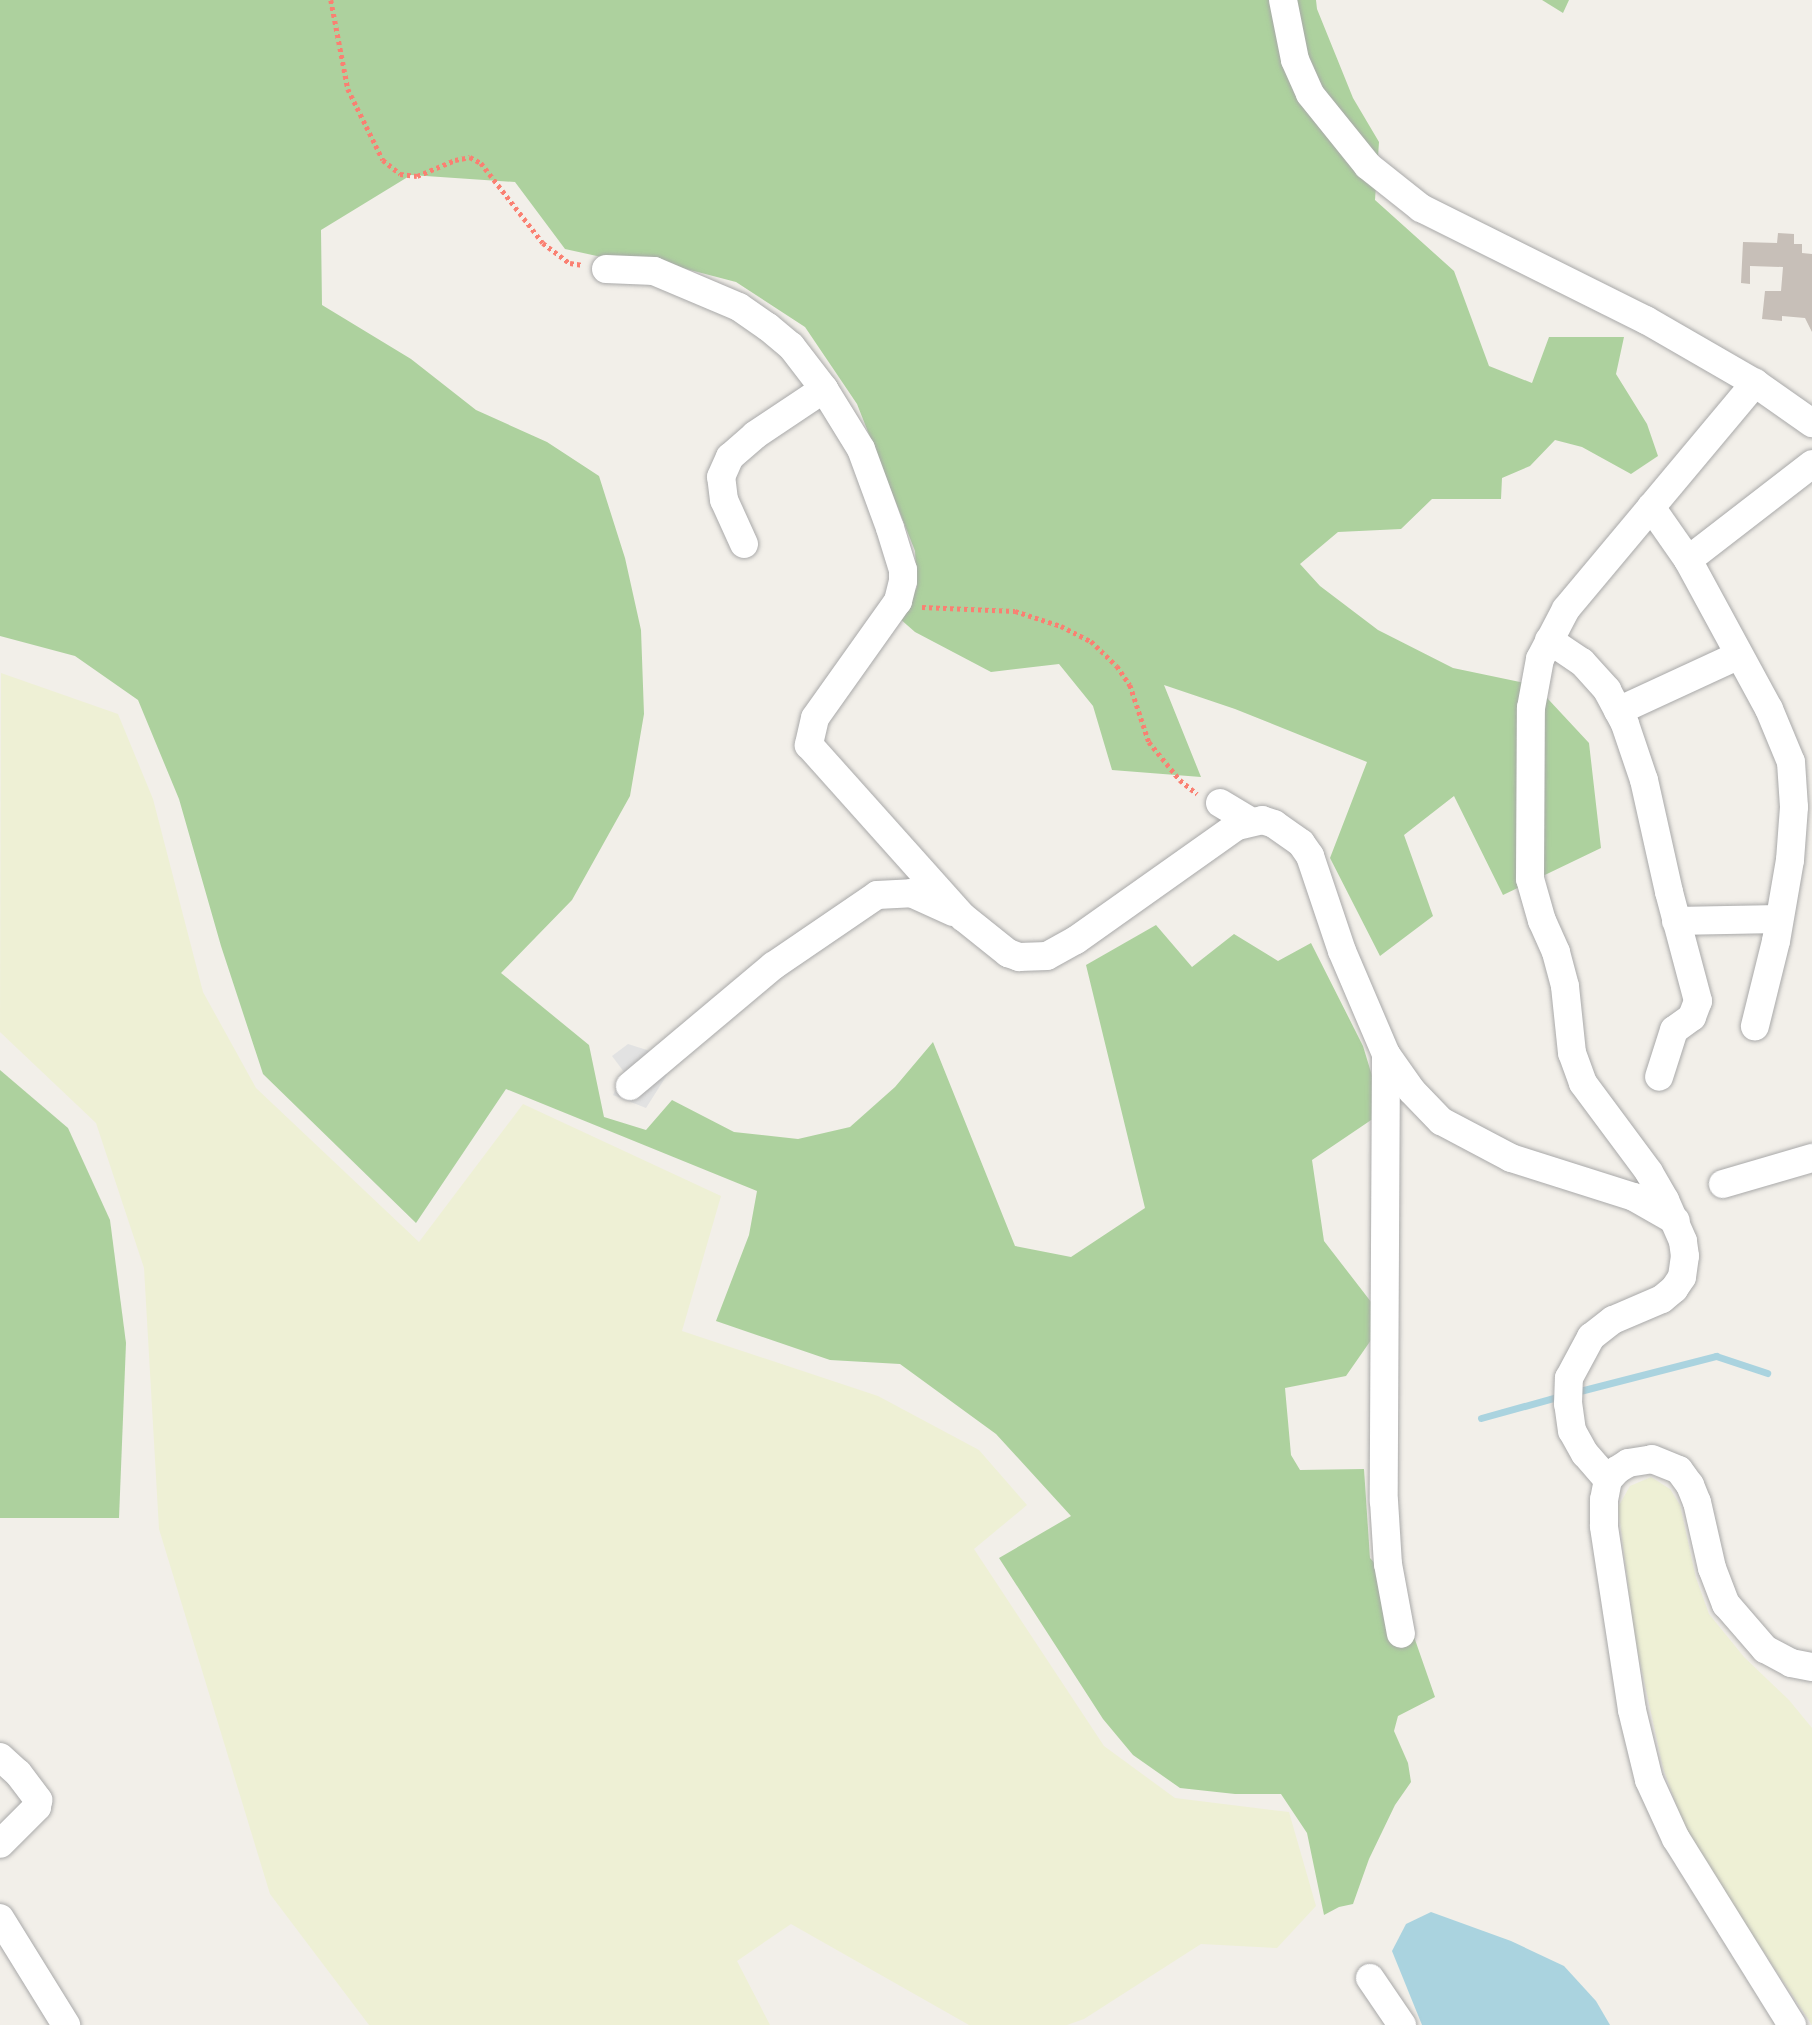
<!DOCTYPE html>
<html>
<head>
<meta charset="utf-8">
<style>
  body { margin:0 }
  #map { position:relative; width:1812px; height:2025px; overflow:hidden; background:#f2efe9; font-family:"Sofia Sans Condensed",sans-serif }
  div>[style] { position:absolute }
  .farmland>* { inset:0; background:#eef0d5 }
  .forest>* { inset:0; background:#add19e }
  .parking>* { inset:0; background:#e2e2e2 }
  .water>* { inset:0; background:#aad3df }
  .stream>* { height:7px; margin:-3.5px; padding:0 3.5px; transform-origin:3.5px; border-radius:3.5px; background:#aad3df }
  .building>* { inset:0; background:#c7bfb8 }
  .path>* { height:4.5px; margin-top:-2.25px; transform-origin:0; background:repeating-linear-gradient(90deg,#fa8072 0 3.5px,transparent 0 7px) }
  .roads { filter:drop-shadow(0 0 2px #a9a9a9) drop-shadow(0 0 2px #a9a9a9) }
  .minor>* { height:28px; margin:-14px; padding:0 14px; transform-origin:14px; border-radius:14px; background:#fff }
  span { translate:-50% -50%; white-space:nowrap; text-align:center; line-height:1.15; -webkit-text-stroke:6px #fff; paint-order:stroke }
</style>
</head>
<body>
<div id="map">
  <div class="farmland">
    <i style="clip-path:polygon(1px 673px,118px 714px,153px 799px,203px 992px,256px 1088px,419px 1242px,523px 1104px,721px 1196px,682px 1331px,878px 1396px,979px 1450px,1027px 1505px,974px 1549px,1104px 1746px,1175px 1798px,1289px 1812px,1316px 1906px,1277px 1948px,1201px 1944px,1084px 2019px,1067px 2025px,969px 2025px,791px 1924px,737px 1961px,770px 2025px,369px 2025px,270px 1894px,159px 1529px,144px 1268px,96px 1123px,0 1032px)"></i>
    <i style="clip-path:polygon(1651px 1477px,1670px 1489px,1680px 1505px,1696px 1578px,1709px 1614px,1744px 1657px,1789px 1700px,1812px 1728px,1812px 2025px,1699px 1854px,1681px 1818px,1663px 1768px,1635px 1639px,1618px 1507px,1630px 1486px)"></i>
  </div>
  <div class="forest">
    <i style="clip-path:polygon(0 0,1316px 0,1317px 9px,1353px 98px,1379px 142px,1375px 200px,1454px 271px,1489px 366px,1532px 383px,1549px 337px,1624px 337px,1616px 374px,1647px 424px,1658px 456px,1631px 474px,1582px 447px,1555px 440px,1530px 466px,1502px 478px,1501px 499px,1432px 499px,1401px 529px,1338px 532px,1300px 564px,1320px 586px,1378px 630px,1453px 668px,1535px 685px,1589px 743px,1601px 848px,1503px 895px,1454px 796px,1404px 835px,1433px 916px,1380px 956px,1330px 858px,1367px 762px,1235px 709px,1164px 685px,1201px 777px,1112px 770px,1093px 706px,1059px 664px,991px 672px,915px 632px,899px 618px,917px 587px,915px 551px,857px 404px,805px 327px,736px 282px,644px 258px,606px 258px,565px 249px,515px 182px,411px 175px,321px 230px,322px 305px,411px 359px,476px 410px,547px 442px,599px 476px,625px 558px,641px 630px,644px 714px,630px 796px,572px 900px,501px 973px,589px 1045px,604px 1117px,646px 1130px,672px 1100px,734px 1132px,798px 1139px,850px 1127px,895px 1087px,933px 1042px,1015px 1246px,1071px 1257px,1145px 1208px,1086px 965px,1156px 925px,1192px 967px,1234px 934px,1278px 961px,1311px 943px,1363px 1046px,1383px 1112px,1312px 1160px,1324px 1241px,1385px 1320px,1346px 1376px,1285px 1388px,1291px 1455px,1300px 1470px,1364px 1469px,1370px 1558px,1397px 1588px,1435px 1697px,1398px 1716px,1394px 1731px,1408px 1763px,1411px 1782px,1395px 1805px,1369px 1859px,1353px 1904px,1339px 1907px,1324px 1915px,1307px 1833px,1281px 1794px,1235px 1794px,1180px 1788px,1133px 1755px,1103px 1719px,999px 1558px,1071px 1516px,996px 1434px,900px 1364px,830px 1360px,716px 1321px,749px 1235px,757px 1191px,506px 1089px,416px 1223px,263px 1074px,221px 946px,179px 799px,138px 700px,75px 656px,0 636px)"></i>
    <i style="clip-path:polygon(1542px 0,1569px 0,1563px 13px)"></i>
    <i style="clip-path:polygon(0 1070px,68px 1128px,110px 1220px,126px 1343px,119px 1518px,0 1518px)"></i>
  </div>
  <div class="parking">
    <i style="clip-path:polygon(628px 1044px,650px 1051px,667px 1075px,646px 1108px,613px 1095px,624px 1072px,612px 1056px)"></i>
  </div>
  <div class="water">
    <i style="clip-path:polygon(1431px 1912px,1511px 1941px,1564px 1966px,1596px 2001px,1610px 2025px,1422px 2025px,1392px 1951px,1406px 1924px)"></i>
  </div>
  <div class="stream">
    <i style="left:1576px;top:1392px;width:145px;rotate:-14.4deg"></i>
    <i style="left:1716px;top:1356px;width:54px;rotate:18.4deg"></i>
    <i style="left:1481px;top:1418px;width:83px;rotate:-15.4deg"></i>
  </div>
  <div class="building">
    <i style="clip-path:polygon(1778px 233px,1794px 234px,1794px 244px,1802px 244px,1802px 253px,1812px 254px,1812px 332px,1805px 318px,1782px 316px,1782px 321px,1762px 319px,1765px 291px,1781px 291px,1783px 267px,1750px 266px,1750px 284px,1741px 283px,1743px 242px,1777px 243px)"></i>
  </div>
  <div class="path">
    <i style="left:331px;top:0;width:91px;rotate:79.2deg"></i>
    <i style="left:348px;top:89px;width:79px;rotate:63.8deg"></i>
    <i style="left:383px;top:160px;width:22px;rotate:39deg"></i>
    <i style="left:400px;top:174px;width:17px;rotate:7deg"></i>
    <i style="left:417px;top:176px;width:41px;rotate:-22.8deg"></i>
    <i style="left:455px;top:160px;width:15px;rotate:-11deg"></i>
    <i style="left:470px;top:157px;width:13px;rotate:29deg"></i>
    <i style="left:481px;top:163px;width:101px;rotate:52.2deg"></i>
    <i style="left:543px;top:243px;width:34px;rotate:37deg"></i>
    <i style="left:570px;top:263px;width:13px;rotate:9deg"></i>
    <i style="left:922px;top:607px;width:93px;rotate:2.5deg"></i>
    <i style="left:1015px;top:611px;width:48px;rotate:18.1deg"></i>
    <i style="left:1061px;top:626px;width:34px;rotate:27deg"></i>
    <i style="left:1091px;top:641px;width:36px;rotate:44deg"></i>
    <i style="left:1117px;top:666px;width:23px;rotate:56deg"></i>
    <i style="left:1130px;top:685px;width:60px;rotate:71.6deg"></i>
    <i style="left:1149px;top:742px;width:49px;rotate:50.8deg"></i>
    <i style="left:1180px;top:780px;width:22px;rotate:39deg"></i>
  </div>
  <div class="roads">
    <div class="minor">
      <i style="left:1283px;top:0;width:61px;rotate:78.7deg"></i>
      <i style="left:1295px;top:60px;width:37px;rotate:66deg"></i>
      <i style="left:1310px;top:94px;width:92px;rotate:51.1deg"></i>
      <i style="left:1368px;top:166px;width:68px;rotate:38.4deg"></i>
      <i style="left:1421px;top:208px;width:251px;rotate:26.5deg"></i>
      <i style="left:1646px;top:320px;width:126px;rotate:30deg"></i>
      <i style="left:1755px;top:383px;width:70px;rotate:35.1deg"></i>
      <i style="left:606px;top:269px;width:48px;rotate:2.4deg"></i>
      <i style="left:654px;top:271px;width:92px;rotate:23deg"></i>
      <i style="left:739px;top:307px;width:35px;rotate:35deg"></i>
      <i style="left:768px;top:327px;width:30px;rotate:40deg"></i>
      <i style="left:791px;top:346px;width:54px;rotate:52.5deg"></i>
      <i style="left:824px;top:389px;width:70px;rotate:58.3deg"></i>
      <i style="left:861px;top:449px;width:84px;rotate:69.8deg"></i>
      <i style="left:890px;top:528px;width:44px;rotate:72.8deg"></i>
      <i style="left:903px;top:570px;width:11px;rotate:90deg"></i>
      <i style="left:903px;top:581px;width:21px;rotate:104deg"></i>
      <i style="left:898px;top:601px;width:143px;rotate:125.4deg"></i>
      <i style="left:815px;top:718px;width:28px;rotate:103deg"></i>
      <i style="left:809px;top:745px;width:231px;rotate:48.2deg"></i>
      <i style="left:963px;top:917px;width:58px;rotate:38.7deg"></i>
      <i style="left:1008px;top:953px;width:12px;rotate:20deg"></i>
      <i style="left:1019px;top:957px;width:28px;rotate:-2deg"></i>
      <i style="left:1047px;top:956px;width:33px;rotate:-29deg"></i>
      <i style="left:1076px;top:940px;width:197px;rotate:-35.3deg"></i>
      <i style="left:1237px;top:826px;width:26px;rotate:-13deg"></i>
      <i style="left:1262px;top:820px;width:13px;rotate:18deg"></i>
      <i style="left:1274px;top:824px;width:33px;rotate:35deg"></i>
      <i style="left:1301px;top:843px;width:16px;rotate:55deg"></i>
      <i style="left:1310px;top:856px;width:100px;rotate:71.4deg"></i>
      <i style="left:1342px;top:951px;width:112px;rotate:66.9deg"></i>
      <i style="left:1386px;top:1054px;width:45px;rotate:54.9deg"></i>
      <i style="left:1412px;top:1091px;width:42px;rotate:46deg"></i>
      <i style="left:1441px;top:1121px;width:79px;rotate:27.9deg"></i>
      <i style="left:1511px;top:1158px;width:129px;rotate:17.6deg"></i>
      <i style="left:1634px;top:1197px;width:48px;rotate:29.7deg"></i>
      <i style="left:1651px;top:507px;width:65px;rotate:55.1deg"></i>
      <i style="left:1688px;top:560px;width:170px;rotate:61.5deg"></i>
      <i style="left:1769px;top:709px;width:57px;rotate:67.5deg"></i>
      <i style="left:1791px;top:762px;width:45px;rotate:86.2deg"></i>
      <i style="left:1794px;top:807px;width:53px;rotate:94.3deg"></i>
      <i style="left:1790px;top:860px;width:82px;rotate:99.8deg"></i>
      <i style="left:1776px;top:941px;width:88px;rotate:103.9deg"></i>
      <i style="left:744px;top:544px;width:48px;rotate:-114.4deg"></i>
      <i style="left:724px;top:500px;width:23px;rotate:-97deg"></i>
      <i style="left:721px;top:477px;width:22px;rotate:-66deg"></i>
      <i style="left:730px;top:457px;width:33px;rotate:-41deg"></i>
      <i style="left:755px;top:435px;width:83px;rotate:-33.7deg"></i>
      <i style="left:1688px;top:560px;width:157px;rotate:-37.7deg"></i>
      <i style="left:1549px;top:640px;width:40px;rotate:34deg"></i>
      <i style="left:1582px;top:662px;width:38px;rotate:48deg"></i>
      <i style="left:1607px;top:690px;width:38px;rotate:62deg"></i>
      <i style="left:1625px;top:724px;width:59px;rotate:71.3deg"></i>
      <i style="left:1644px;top:780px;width:115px;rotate:77.4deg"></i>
      <i style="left:1669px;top:892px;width:113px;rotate:75.1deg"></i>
      <i style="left:1698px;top:1001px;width:17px;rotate:111deg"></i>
      <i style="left:1692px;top:1017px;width:22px;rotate:144deg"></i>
      <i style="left:1674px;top:1030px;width:49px;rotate:107.7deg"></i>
      <i style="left:1618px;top:711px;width:133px;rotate:-24.8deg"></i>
      <i style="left:1220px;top:803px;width:35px;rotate:31deg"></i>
      <i style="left:1676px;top:921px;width:102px;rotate:-1.1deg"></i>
      <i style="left:1386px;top:1054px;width:447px;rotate:90.3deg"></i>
      <i style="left:1384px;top:1501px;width:63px;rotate:86.4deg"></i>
      <i style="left:1388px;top:1564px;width:71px;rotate:79.5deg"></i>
      <i style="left:630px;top:1086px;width:187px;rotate:-40deg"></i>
      <i style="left:773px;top:966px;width:126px;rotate:-34.3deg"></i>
      <i style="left:877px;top:895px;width:34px;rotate:-3deg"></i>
      <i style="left:911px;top:893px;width:46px;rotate:24.3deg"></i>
      <i style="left:1723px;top:1184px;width:93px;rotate:-16.3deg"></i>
      <i style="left:1608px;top:1480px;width:35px;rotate:-131deg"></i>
      <i style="left:1585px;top:1454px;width:26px;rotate:-119deg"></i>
      <i style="left:1572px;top:1431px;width:27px;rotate:-98deg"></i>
      <i style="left:1568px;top:1404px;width:26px;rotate:-88deg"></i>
      <i style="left:1569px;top:1378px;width:47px;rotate:-61.8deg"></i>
      <i style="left:1591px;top:1337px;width:28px;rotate:-38deg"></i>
      <i style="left:1613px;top:1320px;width:53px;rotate:-23.2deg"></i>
      <i style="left:1662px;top:1299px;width:16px;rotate:-40deg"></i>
      <i style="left:1674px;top:1289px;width:14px;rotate:-56deg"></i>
      <i style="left:1682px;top:1277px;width:21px;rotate:-82deg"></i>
      <i style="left:1685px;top:1256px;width:15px;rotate:-98deg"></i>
      <i style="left:1683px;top:1241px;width:45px;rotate:-113.7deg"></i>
      <i style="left:1665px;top:1200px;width:32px;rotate:-120deg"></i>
      <i style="left:1649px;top:1172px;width:111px;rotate:-126.6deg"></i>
      <i style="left:1583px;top:1083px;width:32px;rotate:-110deg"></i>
      <i style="left:1572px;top:1053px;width:67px;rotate:-96deg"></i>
      <i style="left:1565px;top:986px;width:35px;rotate:-105deg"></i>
      <i style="left:1556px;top:952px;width:34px;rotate:-114deg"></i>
      <i style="left:1542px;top:921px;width:44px;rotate:-105.9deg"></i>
      <i style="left:1530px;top:879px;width:171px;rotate:-89.7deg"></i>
      <i style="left:1531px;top:708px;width:50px;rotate:-79.6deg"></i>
      <i style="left:1540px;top:659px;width:56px;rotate:-62.5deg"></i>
      <i style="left:1566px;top:609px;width:295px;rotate:-50.1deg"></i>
      <i style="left:0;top:1757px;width:24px;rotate:42deg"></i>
      <i style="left:18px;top:1773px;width:34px;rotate:53deg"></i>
      <i style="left:38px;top:1800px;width:7px;rotate:98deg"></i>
      <i style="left:37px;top:1807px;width:52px;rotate:135deg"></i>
      <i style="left:0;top:1918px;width:126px;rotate:58.3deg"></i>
      <i style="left:1370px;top:1978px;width:57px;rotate:55.8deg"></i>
      <i style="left:1792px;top:2025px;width:219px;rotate:-121.9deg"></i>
      <i style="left:1676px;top:1839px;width:65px;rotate:-114.6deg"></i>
      <i style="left:1649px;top:1780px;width:72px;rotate:-103.7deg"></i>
      <i style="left:1632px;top:1710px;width:186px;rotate:-98.7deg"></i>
      <i style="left:1604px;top:1526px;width:26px;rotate:-90deg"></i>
      <i style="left:1604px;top:1500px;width:20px;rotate:-79deg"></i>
      <i style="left:1608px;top:1480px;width:13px;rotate:-48deg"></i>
      <i style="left:1617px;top:1470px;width:13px;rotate:-32deg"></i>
      <i style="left:1628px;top:1463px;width:24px;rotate:-9deg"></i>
      <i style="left:1652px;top:1459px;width:29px;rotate:22deg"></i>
      <i style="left:1679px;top:1470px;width:19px;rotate:54deg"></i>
      <i style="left:1690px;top:1485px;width:18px;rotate:68deg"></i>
      <i style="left:1697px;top:1502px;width:68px;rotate:77.2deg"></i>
      <i style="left:1712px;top:1568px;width:39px;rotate:69deg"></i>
      <i style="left:1726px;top:1604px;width:60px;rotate:49.1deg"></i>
      <i style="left:1765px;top:1649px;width:30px;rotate:28deg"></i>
      <i style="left:1791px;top:1663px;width:21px;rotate:11deg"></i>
    </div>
  </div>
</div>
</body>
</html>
